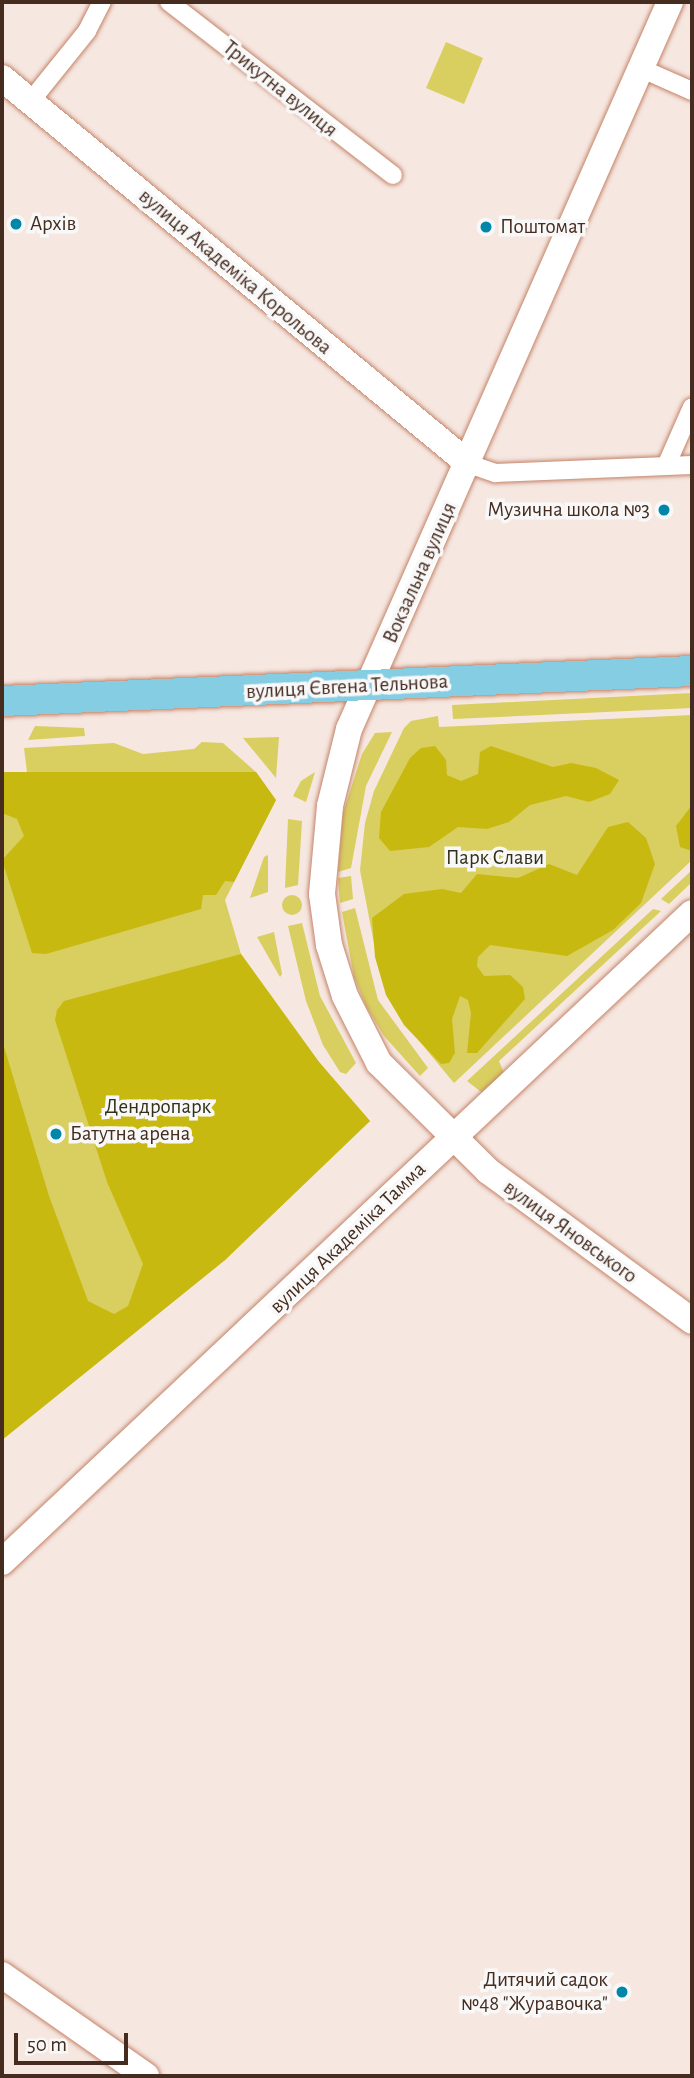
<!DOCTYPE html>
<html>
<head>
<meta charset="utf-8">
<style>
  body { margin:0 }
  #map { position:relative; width:694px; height:2078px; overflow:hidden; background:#f6e7e1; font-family:"Alegreya Sans",sans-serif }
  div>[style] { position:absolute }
  .green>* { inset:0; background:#d9ce60 }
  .round { border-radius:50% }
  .forest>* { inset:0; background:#c8b911 }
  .roads { filter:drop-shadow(0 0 2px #c48367) drop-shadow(0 0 2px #c48367) }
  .street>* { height:18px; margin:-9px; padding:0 9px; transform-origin:9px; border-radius:9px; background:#fff }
  .secondary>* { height:26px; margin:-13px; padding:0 13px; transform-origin:13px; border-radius:13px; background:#fff }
  .primary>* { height:30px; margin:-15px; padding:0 15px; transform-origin:15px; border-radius:15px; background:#84cde3 }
  .dots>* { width:19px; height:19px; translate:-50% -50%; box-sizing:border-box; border:4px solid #f8f8f8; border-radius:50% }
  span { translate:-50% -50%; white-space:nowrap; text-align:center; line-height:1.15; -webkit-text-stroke:7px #f8f8f8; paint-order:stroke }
  .street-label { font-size:21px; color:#462b1f }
  .poi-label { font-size:21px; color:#462b1f }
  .left { translate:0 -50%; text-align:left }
  .right { translate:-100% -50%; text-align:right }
  .park-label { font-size:21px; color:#333019 }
  .frame { position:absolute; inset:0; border:4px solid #462b1f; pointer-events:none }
  .scale { position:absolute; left:14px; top:2033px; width:114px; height:32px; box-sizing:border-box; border:4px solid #462b1f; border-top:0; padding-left:9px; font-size:21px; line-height:24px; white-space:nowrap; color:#462b1f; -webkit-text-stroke:5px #f8f8f8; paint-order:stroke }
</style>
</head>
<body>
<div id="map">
  <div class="green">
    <i style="clip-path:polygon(446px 42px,483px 58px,464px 104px,426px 88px)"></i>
    <i style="clip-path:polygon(692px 693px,692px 708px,453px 719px,452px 705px)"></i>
    <i style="clip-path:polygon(692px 715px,692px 860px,454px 1083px,405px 1024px,379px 970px,360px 870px,365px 823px,374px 791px,404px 728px,411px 721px,438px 716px,439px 727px)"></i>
    <i style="clip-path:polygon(35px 726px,84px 728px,85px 736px,28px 740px)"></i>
    <i style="clip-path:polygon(392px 732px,366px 786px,351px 868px,338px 872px,343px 813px,362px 754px,375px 733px)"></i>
    <i style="clip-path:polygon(279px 737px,276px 778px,243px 738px)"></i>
    <i style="clip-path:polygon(202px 742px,223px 743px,256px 772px,276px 800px,225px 900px,241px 954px,319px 1062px,370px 1121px,225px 1260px,2px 1440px,2px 772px,27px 772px,24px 748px,114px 743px,143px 754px,194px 749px)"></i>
    <i style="clip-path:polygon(315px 772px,306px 802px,293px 796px,301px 781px)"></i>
    <i style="clip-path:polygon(288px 819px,302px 821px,298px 885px,285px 888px)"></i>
    <i style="clip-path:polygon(268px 855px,268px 892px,250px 898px,264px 857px)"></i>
    <i style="clip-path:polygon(692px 870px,692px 882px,669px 904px,661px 899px)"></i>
    <i style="clip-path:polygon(351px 876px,353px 899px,340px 903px,338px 878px)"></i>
    <i class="round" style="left:282px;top:895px;width:20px;height:20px"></i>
    <i style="clip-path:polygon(355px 908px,378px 1000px,428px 1068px,420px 1076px,384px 1036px,366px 1006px,354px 977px,342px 912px)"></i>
    <i style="clip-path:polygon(653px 909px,661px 911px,499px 1061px,504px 1073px,485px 1095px,467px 1081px)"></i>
    <i style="clip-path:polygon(302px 923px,320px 996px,356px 1063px,346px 1074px,340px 1072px,323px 1045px,306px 1001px,288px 926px)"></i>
    <i style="clip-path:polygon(274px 932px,282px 974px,280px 977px,257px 937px)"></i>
  </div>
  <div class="forest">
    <i style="clip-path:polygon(435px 746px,446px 760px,447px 775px,461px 781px,478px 774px,480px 752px,491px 746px,553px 767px,571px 763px,596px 768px,619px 780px,610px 794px,589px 802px,566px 796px,530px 805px,509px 822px,487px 829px,458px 827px,429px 847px,390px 851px,379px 838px,381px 812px,410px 758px,421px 748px)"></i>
    <i style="clip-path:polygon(2px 772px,256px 772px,276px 800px,234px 882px,225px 881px,216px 895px,203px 895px,201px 909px,46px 954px,32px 953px,2px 860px,24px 836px,17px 819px,2px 813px)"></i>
    <i style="clip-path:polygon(692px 805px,692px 851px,680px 847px,676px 826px)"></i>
    <i style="clip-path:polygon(628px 822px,646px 838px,655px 864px,641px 903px,613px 930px,567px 956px,490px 945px,478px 957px,477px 966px,484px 976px,510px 975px,523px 987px,525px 999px,477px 1053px,467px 1053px,471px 1013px,468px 1000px,460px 996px,452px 1019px,455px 1053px,449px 1063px,441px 1064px,404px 1025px,386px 995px,375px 957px,372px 918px,404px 894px,442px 889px,461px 893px,477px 874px,518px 878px,549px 864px,577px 875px,608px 827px)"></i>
    <i style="clip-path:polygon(241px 954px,319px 1062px,370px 1121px,225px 1260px,2px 1440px,2px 1040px,49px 1196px,88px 1301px,114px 1314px,128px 1306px,143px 1264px,107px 1182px,55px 1020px,57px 1010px,64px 1001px)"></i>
  </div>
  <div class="roads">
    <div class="street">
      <i style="left:169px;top:2px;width:283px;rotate:37.7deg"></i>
      <i style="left:640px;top:68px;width:57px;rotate:23.9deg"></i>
      <i style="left:30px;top:102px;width:91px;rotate:-51.2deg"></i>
      <i style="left:87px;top:31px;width:33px;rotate:-63deg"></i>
      <i style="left:469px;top:464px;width:28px;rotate:19deg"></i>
      <i style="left:495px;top:473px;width:197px;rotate:-2.3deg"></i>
      <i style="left:666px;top:466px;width:64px;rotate:-66.2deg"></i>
    </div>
    <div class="secondary">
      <i style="left:670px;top:2px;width:795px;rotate:113.82deg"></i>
      <i style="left:349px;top:729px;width:79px;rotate:103.9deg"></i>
      <i style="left:330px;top:806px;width:88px;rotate:95.2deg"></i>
      <i style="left:322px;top:894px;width:51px;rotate:82.2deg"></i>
      <i style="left:329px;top:945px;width:53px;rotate:72.6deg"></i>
      <i style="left:345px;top:996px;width:75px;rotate:63.1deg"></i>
      <i style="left:379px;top:1063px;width:153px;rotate:44.7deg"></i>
      <i style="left:488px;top:1171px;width:253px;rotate:36.3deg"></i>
      <i style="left:2px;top:78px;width:606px;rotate:39.58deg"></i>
      <i style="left:2px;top:1562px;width:947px;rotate:-43.25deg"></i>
      <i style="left:2px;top:1975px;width:176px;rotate:35deg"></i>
    </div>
    <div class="primary">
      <i style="left:2px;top:701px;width:691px;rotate:-2.49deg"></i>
    </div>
  </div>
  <div class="dots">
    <i style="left:16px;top:224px;background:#0086a8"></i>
    <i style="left:486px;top:227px;background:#0086a8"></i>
    <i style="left:664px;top:510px;background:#0086a8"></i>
    <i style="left:56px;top:1134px;background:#0086a8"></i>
    <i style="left:622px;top:1992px;background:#0086a8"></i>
  </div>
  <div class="street-label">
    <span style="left:280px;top:89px;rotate:39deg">Трикутна вулиця</span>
    <span style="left:235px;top:272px;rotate:40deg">вулиця Академіка Корольова</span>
    <span style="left:420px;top:573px;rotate:-66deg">Вокзальна вулиця</span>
    <span style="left:347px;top:687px;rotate:-3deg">вулиця Євгена Тельнова</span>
    <span style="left:570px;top:1232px;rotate:36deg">вулиця Яновського</span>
    <span style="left:348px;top:1238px;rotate:-44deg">вулиця Академіка Тамма</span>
  </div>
  <div class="poi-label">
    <span class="left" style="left:30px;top:224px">Архів</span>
    <span class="left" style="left:500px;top:227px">Поштомат</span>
    <span class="right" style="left:650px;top:510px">Музична школа №3</span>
    <span class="left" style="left:70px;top:1134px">Батутна арена</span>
    <span class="right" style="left:608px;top:1992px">Дитячий садок<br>№48 "Журавочка"</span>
  </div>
  <div class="park-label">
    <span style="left:495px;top:858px">Парк Слави</span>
    <span style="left:158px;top:1107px">Дендропарк</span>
  </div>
  <div class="frame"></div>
  <div class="scale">50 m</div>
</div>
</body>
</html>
